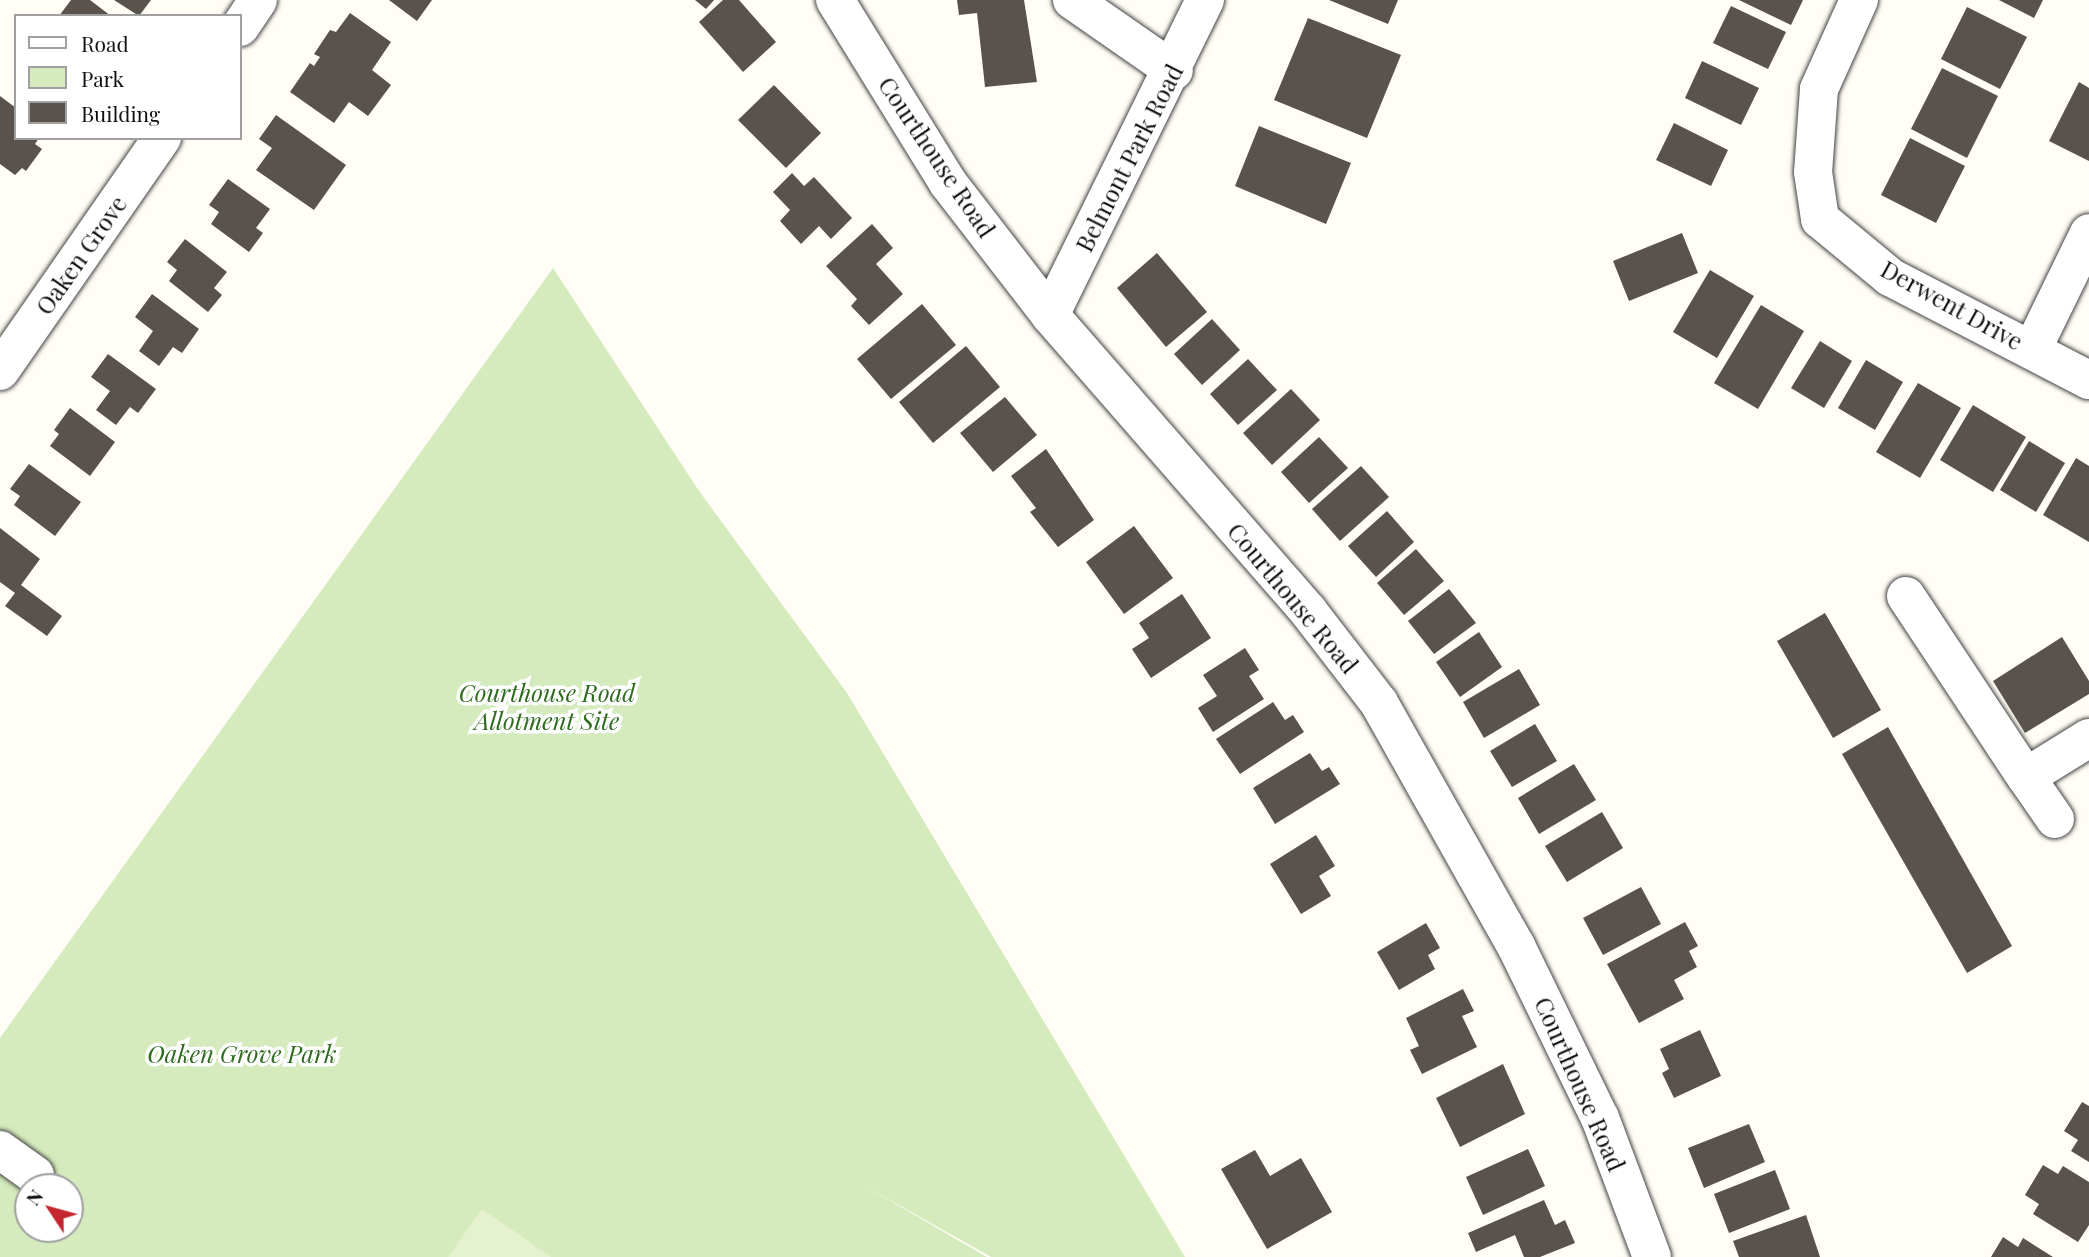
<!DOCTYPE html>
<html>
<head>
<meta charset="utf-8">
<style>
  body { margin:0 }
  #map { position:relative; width:2089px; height:1257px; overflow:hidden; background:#fffdf5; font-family:"Playfair Display",serif }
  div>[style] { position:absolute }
  .green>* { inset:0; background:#d5ebbd }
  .pitch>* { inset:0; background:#e6f2cf }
  .building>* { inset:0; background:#5a524d }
  .roads { filter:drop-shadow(0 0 2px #444) drop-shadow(0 0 2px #444) }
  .minor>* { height:38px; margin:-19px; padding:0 19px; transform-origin:19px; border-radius:19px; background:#fff }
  span { translate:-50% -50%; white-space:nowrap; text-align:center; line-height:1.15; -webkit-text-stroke:7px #fff; paint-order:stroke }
  .street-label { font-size:24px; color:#111 }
  .park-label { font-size:24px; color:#2f6b1f; font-style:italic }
  .legend { position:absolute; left:14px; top:14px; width:228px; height:126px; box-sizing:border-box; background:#fff; border:2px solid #a0a0a0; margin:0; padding:9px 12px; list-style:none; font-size:21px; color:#111 }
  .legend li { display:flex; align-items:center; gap:14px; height:35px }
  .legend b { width:35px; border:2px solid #a0a0a0 }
  .north { position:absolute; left:14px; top:1173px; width:70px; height:70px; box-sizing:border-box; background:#fff; border:2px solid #a0a0a0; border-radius:50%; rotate:306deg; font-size:19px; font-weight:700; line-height:28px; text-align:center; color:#111 }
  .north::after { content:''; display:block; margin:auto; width:24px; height:32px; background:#c4262e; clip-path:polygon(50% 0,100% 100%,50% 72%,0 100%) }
</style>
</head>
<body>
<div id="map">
  <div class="green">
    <i style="clip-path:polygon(evenodd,553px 268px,699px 491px,847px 693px,1185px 1257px,991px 1257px,858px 1182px,987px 1257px,0 1257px,0 1038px,553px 268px,28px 1187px,70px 1187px,70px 1229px,28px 1229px,28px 1187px)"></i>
  </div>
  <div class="pitch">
    <i style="clip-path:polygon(482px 1209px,551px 1257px,448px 1257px)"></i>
  </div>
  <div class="building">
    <i style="clip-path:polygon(71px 0,90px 0,111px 16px,59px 16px)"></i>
    <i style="clip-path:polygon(114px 0,151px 0,139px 16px)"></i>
    <i style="clip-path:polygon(389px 0,432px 0,417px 21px)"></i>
    <i style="clip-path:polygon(695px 0,714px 0,706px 9px)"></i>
    <i style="clip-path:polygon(723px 0,739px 0,776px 42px,743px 72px,699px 22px)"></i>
    <i style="clip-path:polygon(957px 0,1024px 0,1037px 82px,985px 87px,977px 13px,959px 15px)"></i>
    <i style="clip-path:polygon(1329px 0,1398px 0,1388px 24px)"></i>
    <i style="clip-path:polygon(1739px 0,1803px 0,1791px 25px)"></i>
    <i style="clip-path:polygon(1999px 0,2043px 0,2034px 18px)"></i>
    <i style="clip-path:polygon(1731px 6px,1786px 32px,1768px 69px,1713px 43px)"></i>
    <i style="clip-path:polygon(1967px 7px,2027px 37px,2000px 89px,1941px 59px)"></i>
    <i style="clip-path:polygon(350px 13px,391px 42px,372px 70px,391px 85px,368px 116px,349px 102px,334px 123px,290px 92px,310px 63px,314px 66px,320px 57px,314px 54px,330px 30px,336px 32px)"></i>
    <i style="clip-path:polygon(1308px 18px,1401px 55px,1367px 138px,1274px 100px)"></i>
    <i style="clip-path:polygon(1702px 61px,1759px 88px,1741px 125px,1685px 98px)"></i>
    <i style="clip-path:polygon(1942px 68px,1998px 96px,1967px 158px,1911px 129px)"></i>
    <i style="clip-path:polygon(2079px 82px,2089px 88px,2089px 161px,2049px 141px)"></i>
    <i style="clip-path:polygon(774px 85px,821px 133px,786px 168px,738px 120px)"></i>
    <i style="clip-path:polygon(0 96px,16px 108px,16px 138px,39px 138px,35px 144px,42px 149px,26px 171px,22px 168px,15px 175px,0 164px)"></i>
    <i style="clip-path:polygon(276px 115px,346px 165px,314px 210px,256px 170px,272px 148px,259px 139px)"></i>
    <i style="clip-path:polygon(1674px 123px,1728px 150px,1711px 186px,1656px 160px)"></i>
    <i style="clip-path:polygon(1259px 126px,1351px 163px,1326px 224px,1235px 186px)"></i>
    <i style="clip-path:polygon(1910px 138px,1965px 166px,1936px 223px,1881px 195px)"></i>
    <i style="clip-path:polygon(792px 173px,804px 186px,814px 177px,852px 218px,831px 239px,819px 226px,801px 244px,780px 221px,790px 210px,773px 192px)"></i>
    <i style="clip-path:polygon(228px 179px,270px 209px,256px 228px,263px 233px,249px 252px,211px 224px,219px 212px,209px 205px)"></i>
    <i style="clip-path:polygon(872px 224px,893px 248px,876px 264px,903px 294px,869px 325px,851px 306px,857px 299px,826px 266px)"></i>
    <i style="clip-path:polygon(1682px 233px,1698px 273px,1629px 301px,1613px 261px)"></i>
    <i style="clip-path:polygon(185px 239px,227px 272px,214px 288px,222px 295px,208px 312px,169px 281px,177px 270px,167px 262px)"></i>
    <i style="clip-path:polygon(1157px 253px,1207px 312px,1166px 347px,1117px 288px)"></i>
    <i style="clip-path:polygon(1710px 270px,1754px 296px,1717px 358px,1673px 332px)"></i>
    <i style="clip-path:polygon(152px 294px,199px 329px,182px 353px,173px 347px,159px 366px,139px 351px,153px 331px,135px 317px)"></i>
    <i style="clip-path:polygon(922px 304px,956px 345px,891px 399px,857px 359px)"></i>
    <i style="clip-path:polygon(1761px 305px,1804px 331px,1758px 409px,1714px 383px)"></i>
    <i style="clip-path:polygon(1212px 319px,1240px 350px,1202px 385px,1174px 354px)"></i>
    <i style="clip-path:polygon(1820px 341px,1852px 361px,1824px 408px,1791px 388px)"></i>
    <i style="clip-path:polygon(966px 346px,1000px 387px,933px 443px,899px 402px)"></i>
    <i style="clip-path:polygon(108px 354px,156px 389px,138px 413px,130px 407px,116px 425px,96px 410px,110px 391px,91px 377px)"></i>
    <i style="clip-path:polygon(1248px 359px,1277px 390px,1238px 425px,1210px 394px)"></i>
    <i style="clip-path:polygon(1866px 360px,1903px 382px,1875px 430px,1838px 408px)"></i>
    <i style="clip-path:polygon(1918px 383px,1961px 408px,1920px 478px,1876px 452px)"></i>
    <i style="clip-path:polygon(1291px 389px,1320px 420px,1272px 465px,1243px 433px)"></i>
    <i style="clip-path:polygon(1005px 397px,1037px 435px,993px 472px,960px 433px)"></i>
    <i style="clip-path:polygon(1973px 405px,2026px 437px,1993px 492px,1940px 460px)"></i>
    <i style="clip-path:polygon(70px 408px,115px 442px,90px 476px,50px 446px,59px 434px,54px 430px)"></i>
    <i style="clip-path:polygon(1319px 437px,1348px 468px,1309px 503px,1281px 472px)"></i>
    <i style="clip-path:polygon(2029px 441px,2065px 463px,2036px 512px,2000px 490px)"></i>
    <i style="clip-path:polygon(1046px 449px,1094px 520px,1058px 547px,1030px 512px,1036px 508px,1011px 476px)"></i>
    <i style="clip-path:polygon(2076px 458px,2089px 466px,2089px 542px,2043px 515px)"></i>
    <i style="clip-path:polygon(29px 464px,81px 502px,55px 536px,14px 505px,20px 496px,10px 489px)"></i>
    <i style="clip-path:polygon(1361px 466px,1389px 497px,1340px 541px,1312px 509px)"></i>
    <i style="clip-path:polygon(1387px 511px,1414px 542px,1376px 577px,1348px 546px)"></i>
    <i style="clip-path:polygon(1134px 526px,1173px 578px,1124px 614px,1086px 562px)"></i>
    <i style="clip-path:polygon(0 528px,40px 559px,21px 585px,62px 616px,47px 636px,5px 606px,15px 593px,0 582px)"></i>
    <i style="clip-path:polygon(1416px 549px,1444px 581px,1404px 615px,1377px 583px)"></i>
    <i style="clip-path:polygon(1449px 589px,1476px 623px,1434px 654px,1408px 621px)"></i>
    <i style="clip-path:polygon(1182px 594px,1211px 638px,1151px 678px,1132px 649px,1149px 638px,1139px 623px)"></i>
    <i style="clip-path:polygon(1825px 613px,1881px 710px,1833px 738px,1777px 641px)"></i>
    <i style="clip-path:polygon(1479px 632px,1502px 667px,1460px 697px,1436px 662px)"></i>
    <i style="clip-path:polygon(2062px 637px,2089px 681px,2089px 694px,2025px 733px,1993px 681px)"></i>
    <i style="clip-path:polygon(1245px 648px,1259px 670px,1249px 676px,1264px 699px,1213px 732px,1198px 708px,1217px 696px,1203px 675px)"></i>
    <i style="clip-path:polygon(1519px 669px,1540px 705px,1484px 738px,1463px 702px)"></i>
    <i style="clip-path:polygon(1273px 702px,1285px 720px,1293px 715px,1304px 732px,1240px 774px,1216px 739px)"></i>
    <i style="clip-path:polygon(1535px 724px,1557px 761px,1512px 787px,1490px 751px)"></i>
    <i style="clip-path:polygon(1888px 727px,2012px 946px,1967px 973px,1842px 754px)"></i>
    <i style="clip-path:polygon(1310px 753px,1322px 771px,1329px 767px,1340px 784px,1275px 824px,1253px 788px)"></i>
    <i style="clip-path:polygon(1574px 764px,1596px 800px,1539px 834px,1518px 798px)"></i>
    <i style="clip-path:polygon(1602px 812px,1623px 848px,1567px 882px,1545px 846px)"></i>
    <i style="clip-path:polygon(1316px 835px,1335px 866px,1319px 876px,1331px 896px,1301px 914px,1270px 864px)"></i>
    <i style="clip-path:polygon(1641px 887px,1661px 924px,1603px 955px,1583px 918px)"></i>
    <i style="clip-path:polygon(1685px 922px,1698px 946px,1689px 951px,1697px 967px,1674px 980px,1684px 999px,1639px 1023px,1607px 964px)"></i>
    <i style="clip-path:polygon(1426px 923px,1440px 948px,1428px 955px,1435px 969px,1399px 990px,1377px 952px)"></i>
    <i style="clip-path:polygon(1463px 989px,1474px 1011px,1462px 1016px,1477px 1047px,1422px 1074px,1410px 1050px,1419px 1046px,1406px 1018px)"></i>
    <i style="clip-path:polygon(1700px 1030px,1721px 1076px,1674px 1098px,1662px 1073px,1669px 1069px,1660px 1049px)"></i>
    <i style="clip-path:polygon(1503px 1064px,1525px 1114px,1460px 1147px,1436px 1098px)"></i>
    <i style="clip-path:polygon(2082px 1102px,2089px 1106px,2089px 1162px,2071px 1151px,2078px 1140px,2064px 1131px)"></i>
    <i style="clip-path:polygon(1749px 1124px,1765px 1162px,1704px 1188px,1688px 1148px)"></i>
    <i style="clip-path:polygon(1528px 1149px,1545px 1186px,1483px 1215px,1466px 1177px)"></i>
    <i style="clip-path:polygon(1255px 1150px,1270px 1176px,1301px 1158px,1332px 1212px,1267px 1249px,1221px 1169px)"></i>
    <i style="clip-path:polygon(2043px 1165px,2058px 1174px,2063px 1166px,2089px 1182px,2089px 1225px,2078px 1242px,2033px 1214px,2039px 1204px,2025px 1195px)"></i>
    <i style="clip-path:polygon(1775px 1170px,1790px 1209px,1729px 1233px,1714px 1194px)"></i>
    <i style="clip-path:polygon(1544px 1200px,1555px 1225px,1565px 1220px,1575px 1243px,1540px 1257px,1524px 1257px,1515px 1235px,1476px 1252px,1468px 1233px)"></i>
    <i style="clip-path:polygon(1806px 1215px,1820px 1257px,1739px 1257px,1733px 1241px)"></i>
    <i style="clip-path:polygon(2003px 1237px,2018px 1247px,2023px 1238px,2053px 1257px,1991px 1257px)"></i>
  </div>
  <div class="roads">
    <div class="minor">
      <i style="left:835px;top:0;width:215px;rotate:58.3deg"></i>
      <i style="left:948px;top:183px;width:167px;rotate:52.3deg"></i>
      <i style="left:1050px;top:315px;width:393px;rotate:48.9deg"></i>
      <i style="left:1308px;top:611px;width:116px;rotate:52.3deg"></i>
      <i style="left:1379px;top:703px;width:279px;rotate:60.6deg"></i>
      <i style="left:1516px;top:946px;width:191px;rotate:64deg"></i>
      <i style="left:1600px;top:1118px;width:148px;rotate:69.5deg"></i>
      <i style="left:1072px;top:0;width:124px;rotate:34.8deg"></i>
      <i style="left:1859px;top:0;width:98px;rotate:114.2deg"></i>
      <i style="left:1819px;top:89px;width:83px;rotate:94.1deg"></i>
      <i style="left:1813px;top:172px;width:48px;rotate:81.5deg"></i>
      <i style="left:1820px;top:219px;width:91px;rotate:39.6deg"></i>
      <i style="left:1890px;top:277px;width:224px;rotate:27.4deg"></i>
      <i style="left:240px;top:27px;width:32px;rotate:-56deg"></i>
      <i style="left:1050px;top:315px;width:351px;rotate:-63.8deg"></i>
      <i style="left:2032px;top:350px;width:130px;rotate:-64deg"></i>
      <i style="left:0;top:371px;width:284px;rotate:-55.2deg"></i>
      <i style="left:1906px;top:596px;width:217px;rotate:56.5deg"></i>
      <i style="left:2026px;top:777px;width:74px;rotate:-31.8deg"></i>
      <i style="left:2026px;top:777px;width:51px;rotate:55.4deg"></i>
      <i style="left:0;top:1150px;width:43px;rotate:35.5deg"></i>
    </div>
  </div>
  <div class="street-label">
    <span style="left:937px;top:157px;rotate:56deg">Courthouse Road</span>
    <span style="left:1129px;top:158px;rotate:-63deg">Belmont Park Road</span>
    <span style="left:81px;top:255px;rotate:-55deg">Oaken Grove</span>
    <span style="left:1952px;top:305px;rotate:29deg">Derwent Drive</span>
    <span style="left:1293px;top:598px;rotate:50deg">Courthouse Road</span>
    <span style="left:1580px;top:1084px;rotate:66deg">Courthouse Road</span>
  </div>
  <div class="park-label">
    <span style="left:547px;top:707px">Courthouse Road<br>Allotment Site</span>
    <span style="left:242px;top:1054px">Oaken Grove Park</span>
  </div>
  <ul class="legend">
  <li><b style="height:9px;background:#fff"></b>Road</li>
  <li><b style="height:19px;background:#d5ebbd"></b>Park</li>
  <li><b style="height:19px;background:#5a524d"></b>Building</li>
  </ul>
  <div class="north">N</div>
</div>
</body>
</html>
